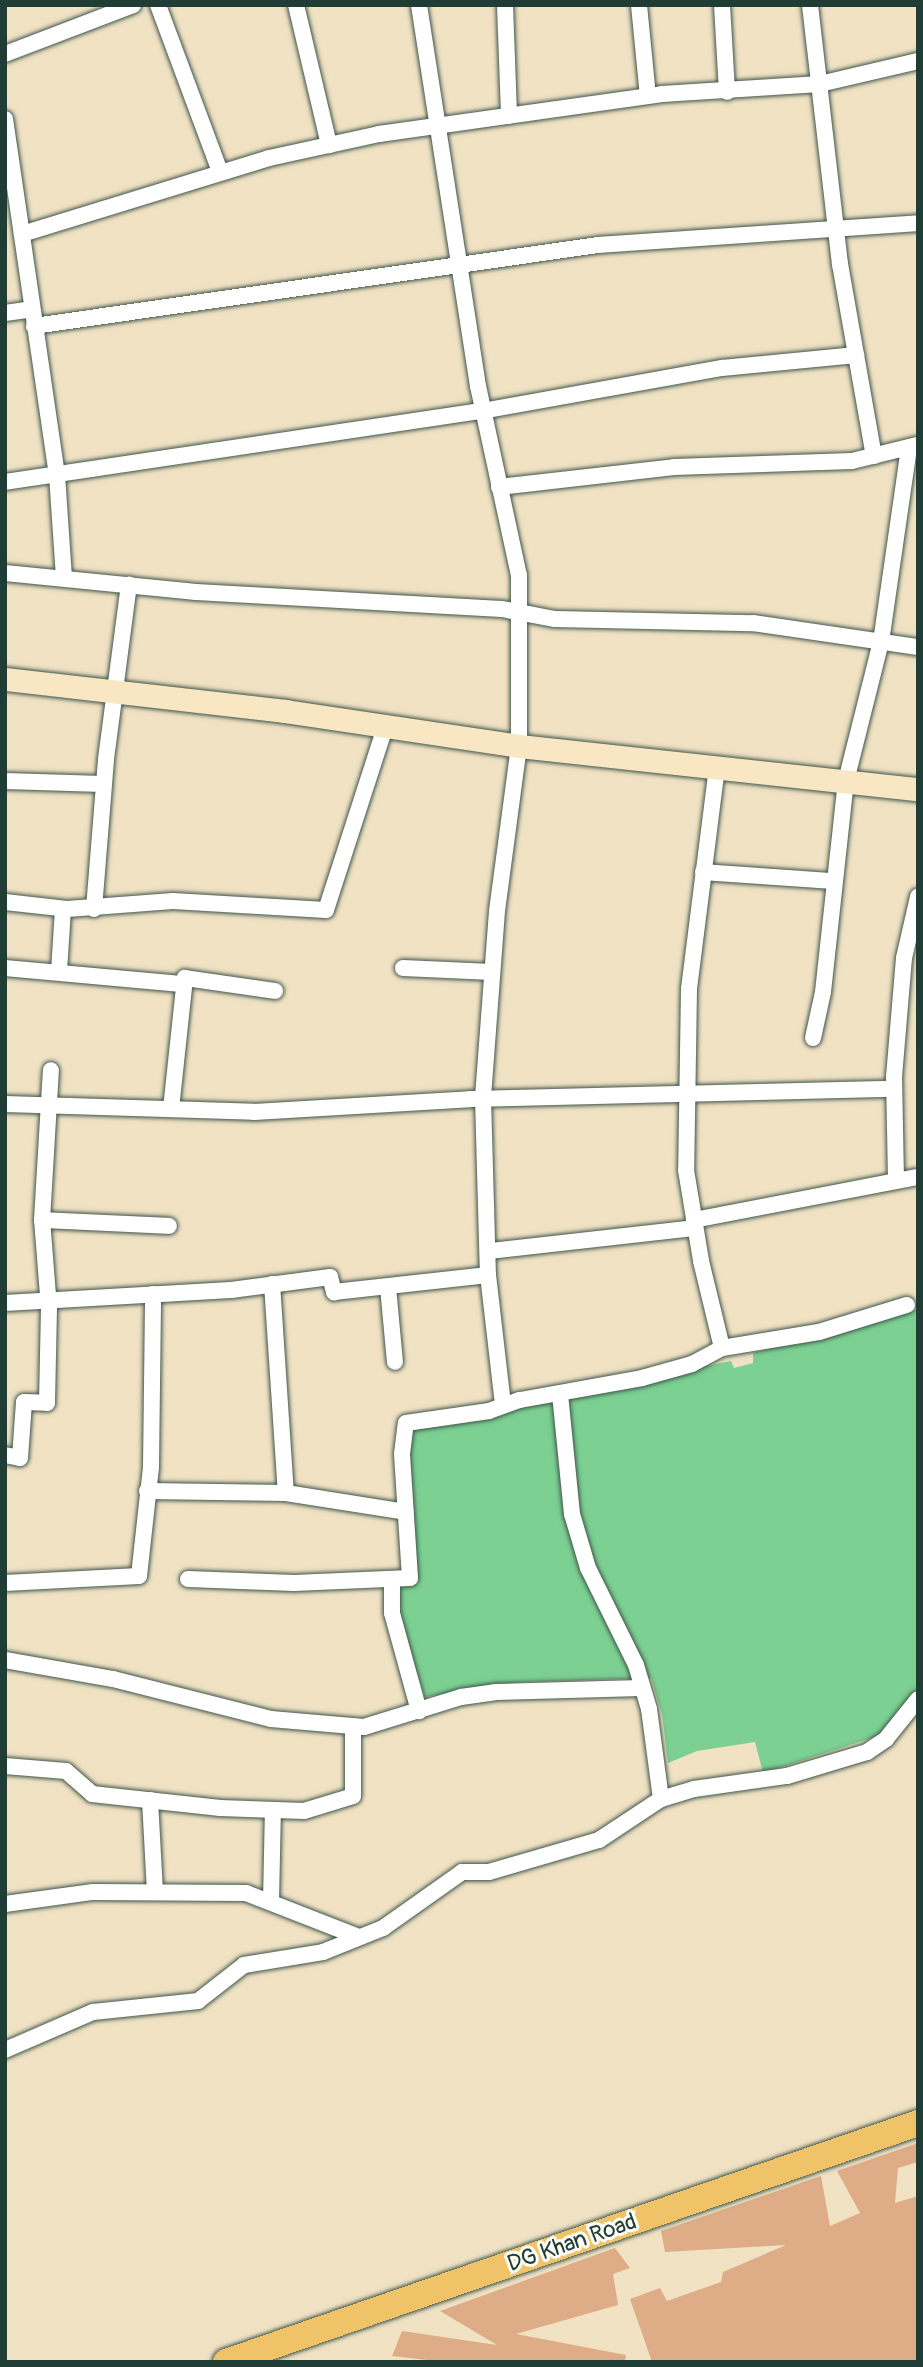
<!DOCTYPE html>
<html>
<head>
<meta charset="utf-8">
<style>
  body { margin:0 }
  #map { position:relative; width:923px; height:2367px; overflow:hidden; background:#f1e2c4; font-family:Pangolin,sans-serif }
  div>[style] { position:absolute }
  .green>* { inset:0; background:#7cd092 }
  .building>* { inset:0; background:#dead87 }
  .roads { filter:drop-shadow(0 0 2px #3e564a) drop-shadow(0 0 2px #3e564a) }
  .street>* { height:16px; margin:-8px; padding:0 8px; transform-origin:8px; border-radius:8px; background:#fff }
  .secondary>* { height:23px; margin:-11.5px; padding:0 11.5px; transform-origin:11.5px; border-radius:11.5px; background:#f9e7c3 }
  .primary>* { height:26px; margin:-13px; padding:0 13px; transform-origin:13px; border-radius:13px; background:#f1c369 }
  span { translate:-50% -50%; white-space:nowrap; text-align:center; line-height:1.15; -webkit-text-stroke:6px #fdfcf7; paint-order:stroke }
  .street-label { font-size:23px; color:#1f3d34 }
  .frame { position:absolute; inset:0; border:7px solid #1f3d34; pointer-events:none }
</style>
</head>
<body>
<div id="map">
  <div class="green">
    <i style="clip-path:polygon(918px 1309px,918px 1687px,896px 1721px,881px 1735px,763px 1773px,755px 1742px,697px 1751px,668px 1763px,662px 1714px,651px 1678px,520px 1682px,425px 1697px,398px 1618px,400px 1586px,418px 1584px,407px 1426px,731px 1361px,734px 1368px,753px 1363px,753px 1353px)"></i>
  </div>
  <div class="building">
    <i style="clip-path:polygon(918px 2143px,918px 2162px,898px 2168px,895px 2203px,918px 2196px,918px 2362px,652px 2362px,630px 2299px,660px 2288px,667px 2301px,721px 2282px,723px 2272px,786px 2245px,665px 2252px,661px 2231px,821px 2176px,830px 2226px,860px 2213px,837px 2171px)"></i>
    <i style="clip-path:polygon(615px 2248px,630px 2268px,613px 2274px,618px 2305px,516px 2334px,626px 2355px,625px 2362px,444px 2362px,392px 2356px,402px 2331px,497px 2345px,440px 2311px)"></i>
  </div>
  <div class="roads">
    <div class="street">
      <i style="left:158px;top:5px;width:178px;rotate:69.6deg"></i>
      <i style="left:296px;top:5px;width:144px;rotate:76.7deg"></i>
      <i style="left:419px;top:5px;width:386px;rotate:81.2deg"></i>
      <i style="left:478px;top:386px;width:193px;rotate:77.8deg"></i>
      <i style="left:519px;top:575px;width:171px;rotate:90deg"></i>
      <i style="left:519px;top:746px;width:166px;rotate:97.6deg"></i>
      <i style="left:497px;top:911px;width:188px;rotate:94.3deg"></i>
      <i style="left:483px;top:1098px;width:177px;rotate:88.4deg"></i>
      <i style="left:488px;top:1275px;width:130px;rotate:83.4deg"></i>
      <i style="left:505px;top:5px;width:111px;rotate:87.9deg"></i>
      <i style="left:639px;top:5px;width:91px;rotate:84.4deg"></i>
      <i style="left:722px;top:5px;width:87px;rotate:86.7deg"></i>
      <i style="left:810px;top:5px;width:261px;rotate:83.4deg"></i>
      <i style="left:840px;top:264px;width:195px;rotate:80deg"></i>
      <i style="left:5px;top:54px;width:137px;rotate:-20.9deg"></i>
      <i style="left:5px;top:119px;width:360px;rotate:81.7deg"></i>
      <i style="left:57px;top:475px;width:103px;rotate:86.1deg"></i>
      <i style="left:22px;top:234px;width:258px;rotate:-17.1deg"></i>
      <i style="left:269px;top:158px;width:113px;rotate:-12.3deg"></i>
      <i style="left:379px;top:134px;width:286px;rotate:-8deg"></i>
      <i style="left:662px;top:94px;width:158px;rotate:-3.6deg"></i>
      <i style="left:820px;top:84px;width:101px;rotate:-13.2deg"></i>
      <i style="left:5px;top:313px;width:27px;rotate:-8deg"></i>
      <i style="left:34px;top:326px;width:570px;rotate:-8.17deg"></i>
      <i style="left:598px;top:245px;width:321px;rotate:-3.9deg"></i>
      <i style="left:5px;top:482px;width:482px;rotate:-8.5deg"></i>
      <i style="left:482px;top:411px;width:244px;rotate:-10.2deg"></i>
      <i style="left:722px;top:368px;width:135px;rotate:-5.5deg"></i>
      <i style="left:499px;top:487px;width:176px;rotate:-6.5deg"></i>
      <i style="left:674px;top:467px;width:178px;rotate:-1.9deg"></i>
      <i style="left:852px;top:461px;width:67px;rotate:-13.8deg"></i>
      <i style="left:5px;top:573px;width:192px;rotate:5.7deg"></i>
      <i style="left:196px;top:592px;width:306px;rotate:3.2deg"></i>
      <i style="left:502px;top:609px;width:54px;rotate:10.7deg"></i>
      <i style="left:555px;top:619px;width:198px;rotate:1.2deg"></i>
      <i style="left:753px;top:623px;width:167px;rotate:8.3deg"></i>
      <i style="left:717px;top:767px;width:224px;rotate:97.2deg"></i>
      <i style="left:689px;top:989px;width:181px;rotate:90.9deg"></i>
      <i style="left:686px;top:1170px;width:92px;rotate:80.6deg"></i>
      <i style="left:701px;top:1261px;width:89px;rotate:76.4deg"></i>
      <i style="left:5px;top:781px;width:98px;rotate:1.8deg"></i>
      <i style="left:703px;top:872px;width:130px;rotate:4deg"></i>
      <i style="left:5px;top:902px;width:62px;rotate:6.4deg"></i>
      <i style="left:67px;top:909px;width:106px;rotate:-4.3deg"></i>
      <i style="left:173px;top:901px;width:153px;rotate:3.4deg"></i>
      <i style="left:326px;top:910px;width:192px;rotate:-72.1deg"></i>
      <i style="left:94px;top:909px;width:150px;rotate:-85.4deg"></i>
      <i style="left:106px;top:759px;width:176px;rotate:-82.5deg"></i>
      <i style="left:5px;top:968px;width:177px;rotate:5.2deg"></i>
      <i style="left:403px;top:968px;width:89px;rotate:2.6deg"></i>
      <i style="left:59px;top:971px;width:62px;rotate:-86.3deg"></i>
      <i style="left:813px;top:1038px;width:47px;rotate:-77.7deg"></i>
      <i style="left:823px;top:992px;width:212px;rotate:-83.8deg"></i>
      <i style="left:846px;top:781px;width:143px;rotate:-75.9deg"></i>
      <i style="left:881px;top:642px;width:196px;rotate:-81.8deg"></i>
      <i style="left:5px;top:1104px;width:249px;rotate:1.8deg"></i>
      <i style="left:254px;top:1112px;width:216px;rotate:-3.4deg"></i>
      <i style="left:470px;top:1099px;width:424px;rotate:-1.4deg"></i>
      <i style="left:171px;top:1109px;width:132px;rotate:-83.9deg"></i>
      <i style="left:185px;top:978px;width:91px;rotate:8.2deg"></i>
      <i style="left:896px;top:1180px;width:103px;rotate:-91.1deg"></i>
      <i style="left:894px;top:1077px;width:119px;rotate:-85.2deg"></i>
      <i style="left:904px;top:958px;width:63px;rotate:-77.1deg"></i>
      <i style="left:42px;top:1220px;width:127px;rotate:2.7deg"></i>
      <i style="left:694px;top:1220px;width:228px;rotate:-10.9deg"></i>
      <i style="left:490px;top:1251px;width:206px;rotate:-6.4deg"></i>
      <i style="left:272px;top:1284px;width:209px;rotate:86.2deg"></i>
      <i style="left:388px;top:1287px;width:75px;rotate:84.7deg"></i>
      <i style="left:5px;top:1303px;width:226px;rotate:-3.3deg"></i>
      <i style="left:231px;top:1290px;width:100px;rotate:-7.5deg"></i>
      <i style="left:330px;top:1277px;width:16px;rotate:75deg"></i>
      <i style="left:334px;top:1292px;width:155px;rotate:-6.3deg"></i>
      <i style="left:560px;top:1394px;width:121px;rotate:84.3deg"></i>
      <i style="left:572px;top:1514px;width:56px;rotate:73.5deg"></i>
      <i style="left:588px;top:1568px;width:108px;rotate:63.7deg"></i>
      <i style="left:636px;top:1665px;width:46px;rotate:73.5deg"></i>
      <i style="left:649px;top:1709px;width:91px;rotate:82.4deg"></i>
      <i style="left:5px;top:1455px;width:15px;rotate:11deg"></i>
      <i style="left:20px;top:1458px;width:56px;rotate:-85.9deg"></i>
      <i style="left:24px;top:1402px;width:23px;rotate:2deg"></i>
      <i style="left:47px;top:1403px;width:95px;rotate:-88.8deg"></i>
      <i style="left:49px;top:1308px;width:88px;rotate:-94.5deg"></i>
      <i style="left:42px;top:1220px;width:150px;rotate:-86.6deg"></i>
      <i style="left:147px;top:1491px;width:139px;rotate:0.8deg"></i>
      <i style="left:286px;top:1493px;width:121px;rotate:9deg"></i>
      <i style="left:188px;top:1579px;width:106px;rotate:2.2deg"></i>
      <i style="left:294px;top:1583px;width:116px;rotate:-2.5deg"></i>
      <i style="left:410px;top:1578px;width:124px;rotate:-93.7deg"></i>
      <i style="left:402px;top:1454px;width:31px;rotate:-83deg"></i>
      <i style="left:406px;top:1423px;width:84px;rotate:-8.2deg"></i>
      <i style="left:489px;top:1411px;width:33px;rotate:-20deg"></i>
      <i style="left:520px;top:1400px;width:124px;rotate:-10.2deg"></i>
      <i style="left:642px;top:1378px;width:52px;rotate:-15.6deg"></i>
      <i style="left:692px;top:1364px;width:34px;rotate:-28deg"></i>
      <i style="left:722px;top:1348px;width:98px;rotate:-9.4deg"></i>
      <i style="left:819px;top:1332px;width:92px;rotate:-17.1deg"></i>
      <i style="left:392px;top:1579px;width:34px;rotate:90deg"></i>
      <i style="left:392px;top:1613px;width:102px;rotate:74.6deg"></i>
      <i style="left:5px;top:1583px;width:134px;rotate:-3deg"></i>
      <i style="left:139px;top:1576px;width:110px;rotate:-83.7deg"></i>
      <i style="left:151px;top:1467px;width:173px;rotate:-89.3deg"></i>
      <i style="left:5px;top:1660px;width:110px;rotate:10deg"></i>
      <i style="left:113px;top:1679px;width:163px;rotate:14.2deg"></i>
      <i style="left:271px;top:1719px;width:93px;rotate:4.9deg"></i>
      <i style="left:364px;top:1727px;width:102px;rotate:-17.2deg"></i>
      <i style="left:461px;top:1697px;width:34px;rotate:-8deg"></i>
      <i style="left:495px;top:1692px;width:146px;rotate:-1.6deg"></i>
      <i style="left:5px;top:1766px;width:61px;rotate:4.7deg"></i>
      <i style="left:66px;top:1771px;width:35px;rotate:41deg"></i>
      <i style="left:92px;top:1794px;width:129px;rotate:6.2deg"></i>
      <i style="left:220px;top:1808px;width:84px;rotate:2deg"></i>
      <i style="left:304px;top:1811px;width:51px;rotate:-17deg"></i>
      <i style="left:353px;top:1796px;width:70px;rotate:-90deg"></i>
      <i style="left:150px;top:1800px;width:91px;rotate:86.9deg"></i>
      <i style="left:271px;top:1902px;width:92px;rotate:-88.8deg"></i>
      <i style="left:5px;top:1904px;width:89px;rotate:-7.8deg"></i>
      <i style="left:93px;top:1892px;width:153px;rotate:0.4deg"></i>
      <i style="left:246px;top:1893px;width:121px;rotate:21.3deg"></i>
      <i style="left:5px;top:2050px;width:96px;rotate:-23.4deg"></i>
      <i style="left:93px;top:2012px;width:106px;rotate:-6deg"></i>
      <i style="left:198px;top:2001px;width:58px;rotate:-38deg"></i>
      <i style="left:244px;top:1965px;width:80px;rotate:-9.3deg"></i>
      <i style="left:323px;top:1952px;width:65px;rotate:-21.8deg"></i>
      <i style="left:383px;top:1928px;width:97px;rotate:-35.3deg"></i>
      <i style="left:462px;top:1872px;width:27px"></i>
      <i style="left:489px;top:1872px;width:115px;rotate:-16.2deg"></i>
      <i style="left:599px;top:1840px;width:74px;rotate:-33.5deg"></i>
      <i style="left:661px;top:1799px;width:34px;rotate:-17deg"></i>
      <i style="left:694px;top:1789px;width:94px;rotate:-8deg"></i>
      <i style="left:787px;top:1776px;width:84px;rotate:-16.7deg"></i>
      <i style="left:867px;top:1752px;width:23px;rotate:-34deg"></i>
      <i style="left:886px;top:1739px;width:51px;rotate:-51.3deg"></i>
    </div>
    <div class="secondary">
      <i style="left:5px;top:679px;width:282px;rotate:6.5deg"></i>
      <i style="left:285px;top:711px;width:237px;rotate:8.5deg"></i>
      <i style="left:519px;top:746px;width:401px;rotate:6.2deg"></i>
    </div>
    <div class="primary">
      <i style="left:226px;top:2362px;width:732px;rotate:-19.05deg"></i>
    </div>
  </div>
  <div class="street-label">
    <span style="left:572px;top:2243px;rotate:-19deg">DG Khan Road</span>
  </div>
  <div class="frame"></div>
</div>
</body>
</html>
